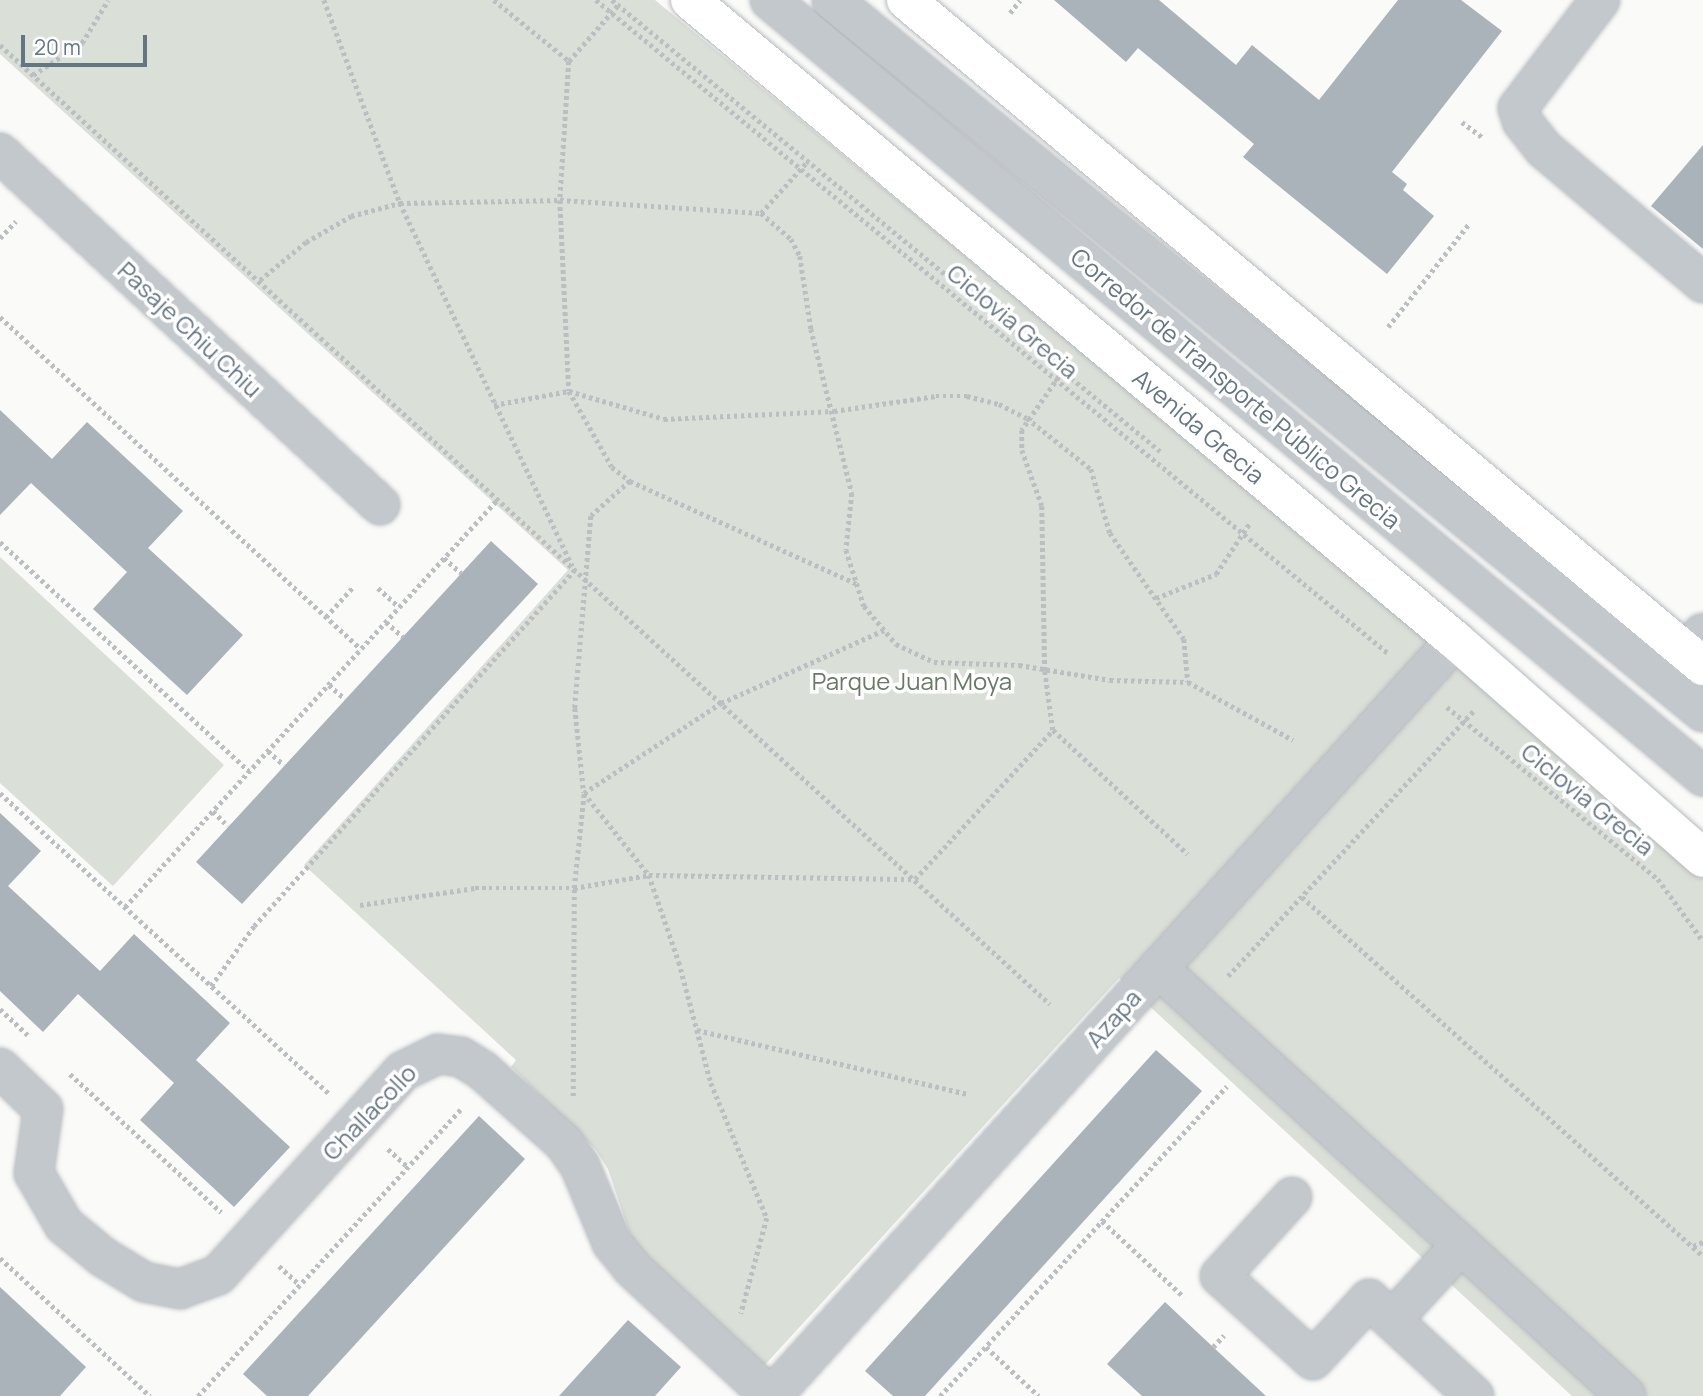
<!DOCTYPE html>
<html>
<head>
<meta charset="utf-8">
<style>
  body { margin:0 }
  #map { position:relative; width:1703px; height:1396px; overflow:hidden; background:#fafaf8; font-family:Manrope,sans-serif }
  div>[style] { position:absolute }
  .green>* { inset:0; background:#dadfd7 }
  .building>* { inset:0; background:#aab3b9 }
  .path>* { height:4.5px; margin-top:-2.25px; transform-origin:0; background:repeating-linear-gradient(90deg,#bbbfc2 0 3.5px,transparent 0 7px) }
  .roads { filter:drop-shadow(0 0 2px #b5babe) drop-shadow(0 0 2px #b5babe) }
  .minor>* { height:38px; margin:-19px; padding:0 19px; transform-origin:19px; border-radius:19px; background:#c3c8cc }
  .major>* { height:38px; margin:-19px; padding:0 19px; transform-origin:19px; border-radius:19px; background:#fff }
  span { translate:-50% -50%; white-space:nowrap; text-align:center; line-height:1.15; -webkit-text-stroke:7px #fff; paint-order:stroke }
  .street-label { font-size:24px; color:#657683 }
  .park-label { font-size:24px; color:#687a64 }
  .scale { position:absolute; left:21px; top:35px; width:126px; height:32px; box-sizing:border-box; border:4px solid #657683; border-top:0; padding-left:9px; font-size:21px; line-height:24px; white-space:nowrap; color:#657683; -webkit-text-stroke:5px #fff; paint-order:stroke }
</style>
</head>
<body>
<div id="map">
  <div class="green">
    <i style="clip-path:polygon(0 0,655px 0,1598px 778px,1703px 872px,1703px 1396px,1572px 1396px,1119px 978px,763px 1367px,647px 1259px,631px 1237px,608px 1169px,596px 1150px,511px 1067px,516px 1060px,304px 865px,568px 570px,0 54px)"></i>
    <i style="clip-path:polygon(0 557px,224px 765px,113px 886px,0 783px)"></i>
  </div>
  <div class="building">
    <i style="clip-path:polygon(1054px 0,1159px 0,1236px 65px,1252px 45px,1319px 100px,1398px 0,1461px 0,1502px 31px,1392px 172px,1407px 184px,1403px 190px,1434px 216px,1387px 274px,1243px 157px,1254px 144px,1138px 48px,1126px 62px)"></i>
    <i style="clip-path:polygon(1703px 145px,1703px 249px,1651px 206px)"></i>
    <i style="clip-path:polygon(0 410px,52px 459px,87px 422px,183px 511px,148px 548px,243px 635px,187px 695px,93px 609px,127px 572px,31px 483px,0 515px)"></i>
    <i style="clip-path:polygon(491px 541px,538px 584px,242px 904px,196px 862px)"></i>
    <i style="clip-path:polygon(0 813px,41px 851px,8px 886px,100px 971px,134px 934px,230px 1023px,196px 1060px,290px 1147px,234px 1207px,140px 1120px,174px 1083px,78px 994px,43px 1032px,0 991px)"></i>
    <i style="clip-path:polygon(1156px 1050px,1202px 1091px,925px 1396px,893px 1396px,865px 1371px)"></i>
    <i style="clip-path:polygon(479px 1116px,525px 1159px,308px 1396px,267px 1396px,243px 1374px)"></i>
    <i style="clip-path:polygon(0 1287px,86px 1367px,60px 1396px,0 1396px)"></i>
    <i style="clip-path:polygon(1165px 1302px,1213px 1347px,1266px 1396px,1142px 1396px,1107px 1364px)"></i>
    <i style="clip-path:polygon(628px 1320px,681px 1367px,655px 1396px,559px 1396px)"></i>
  </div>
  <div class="path">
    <i style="left:324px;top:0;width:217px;rotate:69.5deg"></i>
    <i style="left:400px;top:203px;width:402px;rotate:64.6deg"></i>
    <i style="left:494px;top:0;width:97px;rotate:39.1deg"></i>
    <i style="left:569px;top:61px;width:139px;rotate:93.7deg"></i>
    <i style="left:560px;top:200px;width:191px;rotate:87.3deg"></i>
    <i style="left:569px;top:391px;width:87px;rotate:60.5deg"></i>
    <i style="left:612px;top:467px;width:23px;rotate:38deg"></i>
    <i style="left:630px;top:481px;width:249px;rotate:24.4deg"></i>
    <i style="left:596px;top:0;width:1028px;rotate:39.51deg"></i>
    <i style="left:612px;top:0;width:710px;rotate:39.45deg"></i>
    <i style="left:1010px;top:13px;width:16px;rotate:-52deg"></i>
    <i style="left:0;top:45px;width:1422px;rotate:42.41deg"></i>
    <i style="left:569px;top:61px;width:74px;rotate:-48.8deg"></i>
    <i style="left:33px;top:75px;width:59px;rotate:-33.1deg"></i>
    <i style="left:82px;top:43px;width:50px;rotate:-58.8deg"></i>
    <i style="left:1462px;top:122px;width:26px;rotate:37deg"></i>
    <i style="left:761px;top:213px;width:40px;rotate:41deg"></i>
    <i style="left:791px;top:239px;width:19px;rotate:62deg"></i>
    <i style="left:800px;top:256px;width:74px;rotate:81.4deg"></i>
    <i style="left:811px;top:329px;width:169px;rotate:76deg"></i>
    <i style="left:852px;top:493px;width:57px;rotate:96deg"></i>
    <i style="left:846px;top:550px;width:59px;rotate:72.2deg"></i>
    <i style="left:864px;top:606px;width:50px;rotate:49.9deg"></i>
    <i style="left:896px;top:644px;width:42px;rotate:25.3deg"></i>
    <i style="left:934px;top:662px;width:85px;rotate:2deg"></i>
    <i style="left:1019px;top:665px;width:92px;rotate:9.4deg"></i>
    <i style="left:1110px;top:680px;width:78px;rotate:1.5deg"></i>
    <i style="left:1188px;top:682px;width:120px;rotate:28.9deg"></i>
    <i style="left:0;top:238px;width:23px;rotate:-47deg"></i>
    <i style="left:260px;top:280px;width:60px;rotate:-39.6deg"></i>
    <i style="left:306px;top:242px;width:52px;rotate:-30deg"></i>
    <i style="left:351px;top:216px;width:51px;rotate:-14.9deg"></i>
    <i style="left:400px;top:203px;width:160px;rotate:-1.1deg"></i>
    <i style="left:560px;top:200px;width:201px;rotate:3.7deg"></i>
    <i style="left:761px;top:213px;width:69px;rotate:-48deg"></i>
    <i style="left:0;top:317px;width:490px;rotate:42.6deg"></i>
    <i style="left:1388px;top:327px;width:130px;rotate:-51.9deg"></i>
    <i style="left:1063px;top:371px;width:72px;rotate:124.8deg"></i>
    <i style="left:1022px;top:430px;width:20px;rotate:90deg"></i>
    <i style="left:1022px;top:450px;width:59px;rotate:70.3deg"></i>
    <i style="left:1042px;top:506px;width:165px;rotate:89deg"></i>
    <i style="left:1045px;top:671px;width:60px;rotate:82.3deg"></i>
    <i style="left:1053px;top:730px;width:183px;rotate:42.6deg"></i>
    <i style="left:494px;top:405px;width:76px;rotate:-10.6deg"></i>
    <i style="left:569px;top:391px;width:99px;rotate:16.4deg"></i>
    <i style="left:664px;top:419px;width:170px;rotate:-2.7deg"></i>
    <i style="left:834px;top:411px;width:103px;rotate:-8.4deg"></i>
    <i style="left:936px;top:396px;width:31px"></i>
    <i style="left:967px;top:396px;width:33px;rotate:14deg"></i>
    <i style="left:999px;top:404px;width:31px;rotate:27deg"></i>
    <i style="left:1027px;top:418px;width:82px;rotate:38.6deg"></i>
    <i style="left:1091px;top:469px;width:67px;rotate:73.5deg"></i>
    <i style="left:1110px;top:533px;width:129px;rotate:55.1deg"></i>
    <i style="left:1184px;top:639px;width:43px;rotate:84.7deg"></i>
    <i style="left:630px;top:481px;width:52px;rotate:138.1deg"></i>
    <i style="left:591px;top:516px;width:193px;rotate:94.8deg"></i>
    <i style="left:575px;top:708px;width:85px;rotate:84deg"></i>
    <i style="left:584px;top:793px;width:105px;rotate:51.6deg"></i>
    <i style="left:649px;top:875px;width:92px;rotate:71deg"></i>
    <i style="left:679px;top:962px;width:125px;rotate:75.2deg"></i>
    <i style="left:711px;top:1083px;width:146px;rotate:67.5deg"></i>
    <i style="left:767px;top:1218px;width:99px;rotate:105.2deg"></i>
    <i style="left:0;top:542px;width:338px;rotate:42.6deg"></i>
    <i style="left:444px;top:558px;width:23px;rotate:41deg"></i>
    <i style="left:378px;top:588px;width:28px;rotate:42deg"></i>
    <i style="left:1156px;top:598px;width:65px;rotate:-21.8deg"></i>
    <i style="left:1216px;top:574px;width:60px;rotate:-56.6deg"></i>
    <i style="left:326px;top:617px;width:39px;rotate:-48deg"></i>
    <i style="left:386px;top:622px;width:23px;rotate:41deg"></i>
    <i style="left:329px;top:685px;width:21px;rotate:41deg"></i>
    <i style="left:1447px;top:707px;width:272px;rotate:39.2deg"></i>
    <i style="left:1658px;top:879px;width:77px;rotate:54deg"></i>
    <i style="left:268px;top:751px;width:21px;rotate:41deg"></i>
    <i style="left:0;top:793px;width:445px;rotate:42.4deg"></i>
    <i style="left:213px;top:811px;width:21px;rotate:45deg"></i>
    <i style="left:1302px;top:897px;width:538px;rotate:41.84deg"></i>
    <i style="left:360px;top:905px;width:116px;rotate:-8.4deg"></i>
    <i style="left:475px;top:888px;width:99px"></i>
    <i style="left:574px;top:888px;width:76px;rotate:-9.8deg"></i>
    <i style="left:649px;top:875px;width:266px;rotate:0.9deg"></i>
    <i style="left:915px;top:879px;width:203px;rotate:-47.2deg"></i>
    <i style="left:125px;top:907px;width:553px;rotate:-47.57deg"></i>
    <i style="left:1228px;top:976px;width:362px;rotate:-47.2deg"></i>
    <i style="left:211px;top:986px;width:74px;rotate:-54.4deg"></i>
    <i style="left:254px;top:926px;width:479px;rotate:-48deg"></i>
    <i style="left:0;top:1009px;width:38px;rotate:43deg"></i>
    <i style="left:697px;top:1030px;width:277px;rotate:13.3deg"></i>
    <i style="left:70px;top:1074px;width:205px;rotate:42.4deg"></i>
    <i style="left:573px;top:1096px;width:208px;rotate:-89.7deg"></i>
    <i style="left:574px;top:888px;width:96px;rotate:-84deg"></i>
    <i style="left:584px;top:793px;width:164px;rotate:-33.3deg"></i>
    <i style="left:721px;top:703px;width:179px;rotate:-24.1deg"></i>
    <i style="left:388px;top:1149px;width:27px;rotate:42deg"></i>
    <i style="left:1102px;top:1221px;width:112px;rotate:42.8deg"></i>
    <i style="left:1693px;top:1246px;width:11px;rotate:-22deg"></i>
    <i style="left:0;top:1258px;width:204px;rotate:42.6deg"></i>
    <i style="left:279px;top:1266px;width:28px;rotate:42deg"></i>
    <i style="left:986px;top:1347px;width:72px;rotate:42.8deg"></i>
    <i style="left:1213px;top:1347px;width:16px;rotate:-47deg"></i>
    <i style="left:198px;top:1396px;width:391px;rotate:-47.5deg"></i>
    <i style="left:940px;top:1396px;width:422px;rotate:-47.2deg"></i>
  </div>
  <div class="roads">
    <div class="minor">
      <i style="left:770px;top:0;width:1214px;rotate:39.75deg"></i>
      <i style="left:832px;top:0;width:1125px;rotate:39.26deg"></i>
      <i style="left:1600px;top:0;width:136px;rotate:127.2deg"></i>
      <i style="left:1518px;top:108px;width:14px;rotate:73deg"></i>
      <i style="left:1522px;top:121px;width:36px;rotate:52deg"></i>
      <i style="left:1544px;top:149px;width:208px;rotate:40.1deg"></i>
      <i style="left:0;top:153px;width:518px;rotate:42.81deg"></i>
      <i style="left:1687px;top:654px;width:26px;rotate:-53deg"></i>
      <i style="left:1158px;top:968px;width:634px;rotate:42.44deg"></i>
      <i style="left:0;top:1068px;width:59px;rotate:43.6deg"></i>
      <i style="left:43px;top:1109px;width:65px;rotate:98deg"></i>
      <i style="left:34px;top:1173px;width:60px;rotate:60deg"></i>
      <i style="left:64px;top:1225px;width:50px;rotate:39.4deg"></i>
      <i style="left:103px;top:1257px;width:48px;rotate:31.4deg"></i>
      <i style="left:144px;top:1282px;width:37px;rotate:11deg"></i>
      <i style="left:180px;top:1289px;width:40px;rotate:-20.2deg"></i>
      <i style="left:218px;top:1275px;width:275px;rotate:-47.8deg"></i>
      <i style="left:403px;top:1071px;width:39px;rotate:-26deg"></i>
      <i style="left:438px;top:1054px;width:23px;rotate:7deg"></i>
      <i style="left:461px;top:1057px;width:25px;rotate:32deg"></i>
      <i style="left:482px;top:1070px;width:110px;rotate:41.7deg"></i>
      <i style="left:564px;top:1143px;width:28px;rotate:55deg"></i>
      <i style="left:580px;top:1166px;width:83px;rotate:67.4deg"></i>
      <i style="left:612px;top:1243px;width:32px;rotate:51deg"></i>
      <i style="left:632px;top:1268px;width:188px;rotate:42.8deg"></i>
      <i style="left:1292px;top:1197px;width:107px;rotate:132.3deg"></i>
      <i style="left:1220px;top:1276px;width:125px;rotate:42.1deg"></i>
      <i style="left:1313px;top:1360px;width:83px;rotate:-47.4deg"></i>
      <i style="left:1369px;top:1299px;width:143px;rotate:42.7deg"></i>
      <i style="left:1392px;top:1320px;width:102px;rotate:-47.4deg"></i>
      <i style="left:772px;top:1396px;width:1019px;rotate:-47.9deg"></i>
    </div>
    <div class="major">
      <i style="left:690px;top:0;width:997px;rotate:39.92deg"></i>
      <i style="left:1455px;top:640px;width:330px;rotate:41.3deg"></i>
      <i style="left:906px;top:0;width:1039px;rotate:39.88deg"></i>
    </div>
  </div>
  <div class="street-label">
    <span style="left:1013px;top:321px;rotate:40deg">Ciclovia Grecia</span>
    <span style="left:190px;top:329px;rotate:43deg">Pasaje Chiu Chiu</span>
    <span style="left:1236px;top:388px;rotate:40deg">Corredor de Transporte Público Grecia</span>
    <span style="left:1199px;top:426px;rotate:40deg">Avenida Grecia</span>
    <span style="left:1588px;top:799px;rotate:39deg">Ciclovia Grecia</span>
    <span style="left:1113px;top:1018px;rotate:-48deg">Azapa</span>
    <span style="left:369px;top:1112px;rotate:-46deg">Challacollo</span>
  </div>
  <div class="park-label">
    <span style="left:912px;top:681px">Parque Juan Moya</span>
  </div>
  <div class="scale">20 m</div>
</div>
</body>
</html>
